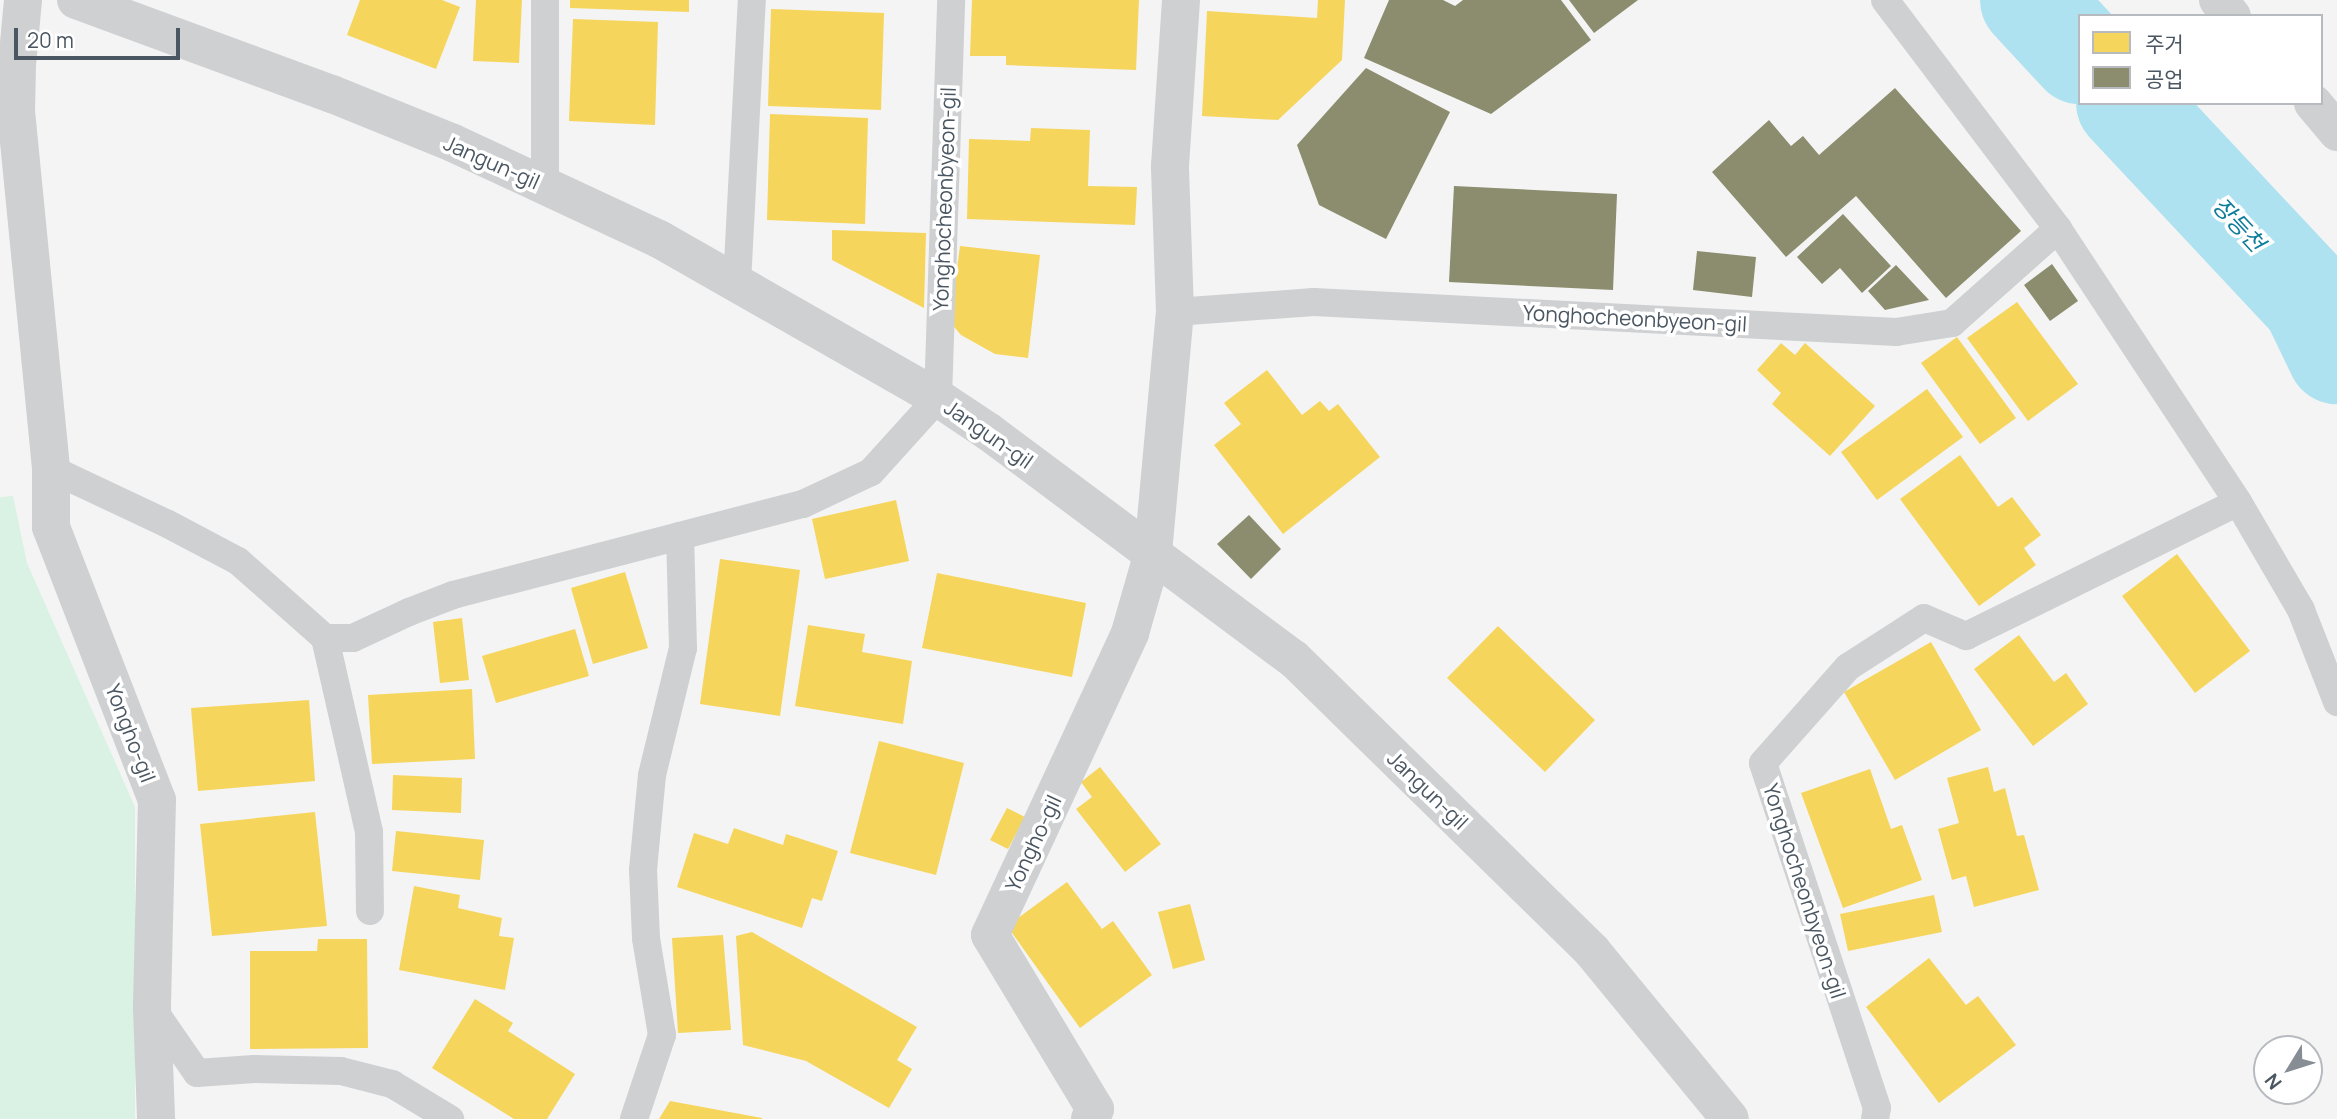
<!DOCTYPE html>
<html>
<head>
<meta charset="utf-8">
<style>
  body { margin:0 }
  #map { position:relative; width:2337px; height:1119px; overflow:hidden; background:#f4f4f4; font-family:Manrope,"Noto Sans KR",sans-serif }
  div>[style] { position:absolute }
  .green>* { inset:0; background:#d9f2e3 }
  .homes>* { inset:0; background:#f6d55c }
  .industry>* { inset:0; background:#8c8c6e }
  .stream>* { height:18px; margin:-9px; padding:0 9px; transform-origin:9px; border-radius:9px; background:#aee2f0 }
  .river>* { height:100px; margin:-50px; padding:0 50px; transform-origin:50px; border-radius:50px; background:#aee2f0 }
  .service>* { height:28px; margin:-14px; padding:0 14px; transform-origin:14px; border-radius:14px; background:#ced0d2 }
  .minor>* { height:38px; margin:-19px; padding:0 19px; transform-origin:19px; border-radius:19px; background:#ced0d2 }
  .tertiary>* { height:38px; margin:-19px; padding:0 19px; transform-origin:19px; border-radius:19px; background:#ced0d2 }
  span { translate:-50% -50%; white-space:nowrap; text-align:center; line-height:1.15; -webkit-text-stroke:7px #fff; paint-order:stroke }
  .street-label { font-size:21px; color:#4a5661 }
  .water-label { font-size:23px; color:#0c7c9b; font-style:italic }
  .legend { position:absolute; left:2078px; top:14px; width:245px; height:91px; box-sizing:border-box; background:#fff; border:2px solid #b7bbc0; margin:0; padding:9px 12px; list-style:none; font-size:21px; color:#4a5661 }
  .legend li { display:flex; align-items:center; gap:14px; height:35px }
  .legend b { width:35px; border:2px solid #b7bbc0 }
  .north { position:absolute; left:2253px; top:1035px; width:70px; height:70px; box-sizing:border-box; background:#fff; border:2px solid #b7bbc0; border-radius:50%; rotate:232deg; font-size:19px; font-weight:700; line-height:28px; text-align:center; color:#4a5661 }
  .north::after { content:''; display:block; margin:auto; width:24px; height:32px; background:#868d94; clip-path:polygon(50% 0,100% 100%,50% 72%,0 100%) }
  .scale { position:absolute; left:14px; top:28px; width:166px; height:32px; box-sizing:border-box; border:4px solid #4a5661; border-top:0; padding-left:9px; font-size:21px; line-height:24px; white-space:nowrap; color:#4a5661; -webkit-text-stroke:5px #fff; paint-order:stroke }
</style>
</head>
<body>
<div id="map">
  <div class="green">
    <i style="clip-path:polygon(13px 496px,27px 563px,135px 807px,135px 1119px,0 1119px,0 497px)"></i>
  </div>
  <div class="homes">
    <i style="clip-path:polygon(360px 0,442px 0,460px 7px,436px 69px,347px 35px)"></i>
    <i style="clip-path:polygon(476px 0,522px 0,519px 63px,473px 61px)"></i>
    <i style="clip-path:polygon(570px 0,689px 0,689px 12px,570px 8px)"></i>
    <i style="clip-path:polygon(972px 0,1139px 0,1136px 70px,1006px 65px,1006px 56px,970px 56px)"></i>
    <i style="clip-path:polygon(1318px 0,1345px 0,1342px 60px,1278px 120px,1202px 116px,1207px 11px,1317px 18px)"></i>
    <i style="clip-path:polygon(771px 9px,884px 13px,881px 110px,768px 106px)"></i>
    <i style="clip-path:polygon(573px 19px,658px 22px,655px 125px,569px 121px)"></i>
    <i style="clip-path:polygon(770px 114px,868px 118px,865px 224px,767px 220px)"></i>
    <i style="clip-path:polygon(1031px 128px,1090px 130px,1088px 186px,1137px 187px,1135px 225px,967px 219px,969px 139px,1030px 141px)"></i>
    <i style="clip-path:polygon(832px 230px,926px 233px,924px 308px,832px 260px)"></i>
    <i style="clip-path:polygon(960px 246px,1040px 255px,1028px 358px,995px 354px,961px 335px,950px 322px)"></i>
    <i style="clip-path:polygon(2017px 302px,2078px 384px,2028px 421px,1967px 338px)"></i>
    <i style="clip-path:polygon(1957px 337px,2016px 418px,1980px 444px,1921px 363px)"></i>
    <i style="clip-path:polygon(1781px 343px,1795px 355px,1805px 343px,1875px 406px,1830px 456px,1772px 404px,1781px 393px,1757px 370px)"></i>
    <i style="clip-path:polygon(1267px 370px,1302px 415px,1320px 401px,1329px 411px,1338px 404px,1380px 457px,1283px 534px,1214px 445px,1241px 424px,1224px 403px)"></i>
    <i style="clip-path:polygon(1927px 389px,1963px 437px,1877px 500px,1841px 452px)"></i>
    <i style="clip-path:polygon(1960px 455px,1998px 507px,2012px 497px,2041px 535px,2024px 548px,2036px 565px,1979px 606px,1900px 499px)"></i>
    <i style="clip-path:polygon(896px 500px,909px 561px,825px 579px,812px 519px)"></i>
    <i style="clip-path:polygon(2177px 554px,2250px 651px,2195px 693px,2122px 596px)"></i>
    <i style="clip-path:polygon(720px 559px,800px 570px,780px 716px,700px 704px)"></i>
    <i style="clip-path:polygon(625px 572px,648px 648px,593px 664px,571px 588px)"></i>
    <i style="clip-path:polygon(937px 573px,1086px 603px,1072px 677px,922px 648px)"></i>
    <i style="clip-path:polygon(462px 618px,469px 680px,440px 683px,433px 622px)"></i>
    <i style="clip-path:polygon(808px 625px,865px 634px,862px 652px,912px 661px,903px 724px,795px 706px)"></i>
    <i style="clip-path:polygon(1498px 626px,1595px 720px,1545px 772px,1447px 678px)"></i>
    <i style="clip-path:polygon(575px 629px,589px 676px,496px 703px,482px 656px)"></i>
    <i style="clip-path:polygon(2019px 635px,2054px 682px,2066px 673px,2088px 704px,2033px 746px,1974px 669px)"></i>
    <i style="clip-path:polygon(1931px 642px,1981px 730px,1895px 780px,1844px 692px)"></i>
    <i style="clip-path:polygon(472px 689px,475px 759px,372px 764px,368px 695px)"></i>
    <i style="clip-path:polygon(309px 700px,315px 781px,198px 791px,191px 708px)"></i>
    <i style="clip-path:polygon(879px 741px,964px 763px,936px 875px,850px 853px)"></i>
    <i style="clip-path:polygon(1100px 767px,1161px 844px,1125px 872px,1076px 809px,1092px 797px,1081px 782px)"></i>
    <i style="clip-path:polygon(1988px 767px,1994px 792px,2005px 788px,2017px 836px,2024px 835px,2039px 890px,1974px 907px,1966px 876px,1952px 880px,1938px 829px,1959px 823px,1947px 778px)"></i>
    <i style="clip-path:polygon(1870px 769px,1891px 829px,1902px 825px,1922px 880px,1843px 908px,1801px 793px)"></i>
    <i style="clip-path:polygon(393px 775px,462px 778px,461px 813px,392px 810px)"></i>
    <i style="clip-path:polygon(1007px 808px,1025px 817px,1008px 849px,990px 840px)"></i>
    <i style="clip-path:polygon(315px 812px,327px 926px,212px 936px,200px 824px)"></i>
    <i style="clip-path:polygon(734px 828px,783px 845px,786px 834px,838px 851px,822px 901px,812px 898px,802px 928px,677px 887px,694px 833px,728px 844px)"></i>
    <i style="clip-path:polygon(396px 831px,484px 840px,480px 880px,392px 871px)"></i>
    <i style="clip-path:polygon(1067px 882px,1102px 929px,1113px 921px,1152px 975px,1080px 1028px,1007px 926px)"></i>
    <i style="clip-path:polygon(414px 886px,460px 895px,458px 908px,502px 918px,499px 936px,514px 938px,505px 990px,399px 970px)"></i>
    <i style="clip-path:polygon(1934px 895px,1942px 932px,1848px 951px,1840px 914px)"></i>
    <i style="clip-path:polygon(1190px 904px,1205px 960px,1173px 969px,1158px 912px)"></i>
    <i style="clip-path:polygon(752px 932px,917px 1027px,897px 1060px,912px 1069px,889px 1108px,806px 1061px,743px 1045px,736px 936px)"></i>
    <i style="clip-path:polygon(723px 935px,731px 1030px,678px 1033px,672px 938px)"></i>
    <i style="clip-path:polygon(318px 939px,367px 939px,368px 1048px,250px 1049px,250px 951px,317px 951px)"></i>
    <i style="clip-path:polygon(1929px 958px,1966px 1005px,1978px 996px,2016px 1045px,1939px 1103px,1866px 1007px)"></i>
    <i style="clip-path:polygon(475px 999px,513px 1023px,508px 1031px,575px 1074px,547px 1119px,514px 1119px,432px 1068px)"></i>
    <i style="clip-path:polygon(670px 1101px,762px 1118px,762px 1119px,659px 1119px)"></i>
  </div>
  <div class="industry">
    <i style="clip-path:polygon(1389px 0,1443px 0,1455px 6px,1463px 0,1561px 0,1591px 40px,1491px 114px,1364px 58px)"></i>
    <i style="clip-path:polygon(1569px 0,1638px 0,1594px 33px)"></i>
    <i style="clip-path:polygon(1366px 68px,1450px 112px,1386px 239px,1319px 205px,1297px 145px)"></i>
    <i style="clip-path:polygon(1895px 88px,2021px 231px,1946px 298px,1856px 196px,1786px 257px,1712px 172px,1769px 120px,1791px 146px,1803px 136px,1819px 155px)"></i>
    <i style="clip-path:polygon(1454px 186px,1617px 194px,1613px 290px,1449px 282px)"></i>
    <i style="clip-path:polygon(1843px 214px,1891px 266px,1862px 293px,1840px 268px,1822px 284px,1797px 257px)"></i>
    <i style="clip-path:polygon(1697px 251px,1756px 257px,1752px 297px,1693px 290px)"></i>
    <i style="clip-path:polygon(2052px 264px,2078px 301px,2050px 321px,2024px 285px)"></i>
    <i style="clip-path:polygon(1896px 265px,1929px 300px,1885px 310px,1868px 291px)"></i>
    <i style="clip-path:polygon(1249px 515px,1281px 549px,1251px 579px,1217px 544px)"></i>
  </div>
  <div class="stream">
    <i style="left:2312px;top:302px;width:27px;rotate:-20deg"></i>
  </div>
  <div class="river">
    <i style="left:2030px;top:0;width:74px;rotate:47.2deg"></i>
    <i style="left:2126px;top:103px;width:272px;rotate:46.9deg"></i>
    <i style="left:2312px;top:302px;width:58px;rotate:64.3deg"></i>
  </div>
  <div class="service">
    <i style="left:1885px;top:0;width:287px;rotate:52.9deg"></i>
    <i style="left:2058px;top:229px;width:327px;rotate:56.6deg"></i>
    <i style="left:2238px;top:502px;width:125px;rotate:59.7deg"></i>
    <i style="left:2301px;top:610px;width:99px;rotate:68.6deg"></i>
    <i style="left:545px;top:186px;width:186px;rotate:-90deg"></i>
    <i style="left:737px;top:283px;width:283px;rotate:-87deg"></i>
    <i style="left:1175px;top:312px;width:139px;rotate:-4.1deg"></i>
    <i style="left:1314px;top:302px;width:583px;rotate:2.95deg"></i>
    <i style="left:1896px;top:332px;width:57px;rotate:-9.1deg"></i>
    <i style="left:1952px;top:323px;width:142px;rotate:-41.6deg"></i>
    <i style="left:51px;top:469px;width:127px;rotate:25.2deg"></i>
    <i style="left:166px;top:523px;width:81px;rotate:27.8deg"></i>
    <i style="left:238px;top:561px;width:116px;rotate:41.5deg"></i>
    <i style="left:325px;top:638px;width:28px"></i>
    <i style="left:353px;top:638px;width:62px;rotate:-24.9deg"></i>
    <i style="left:409px;top:612px;width:47px;rotate:-21.1deg"></i>
    <i style="left:453px;top:595px;width:362px;rotate:-14.6deg"></i>
    <i style="left:803px;top:504px;width:75px;rotate:-25.2deg"></i>
    <i style="left:871px;top:472px;width:100px;rotate:-47.8deg"></i>
    <i style="left:938px;top:398px;width:398px;rotate:-88.1deg"></i>
    <i style="left:325px;top:638px;width:199px;rotate:77.2deg"></i>
    <i style="left:369px;top:832px;width:79px;rotate:89.3deg"></i>
    <i style="left:152px;top:1008px;width:79px;rotate:55.3deg"></i>
    <i style="left:197px;top:1073px;width:57px;rotate:-4deg"></i>
    <i style="left:254px;top:1069px;width:87px;rotate:1.3deg"></i>
    <i style="left:341px;top:1071px;width:53px;rotate:14.3deg"></i>
    <i style="left:392px;top:1084px;width:68px;rotate:31.1deg"></i>
    <i style="left:634px;top:1119px;width:89px;rotate:-71.6deg"></i>
    <i style="left:662px;top:1035px;width:98px;rotate:-99.4deg"></i>
    <i style="left:646px;top:938px;width:68px;rotate:-92.5deg"></i>
    <i style="left:643px;top:870px;width:95px;rotate:-84.6deg"></i>
    <i style="left:652px;top:775px;width:131px;rotate:-76.3deg"></i>
    <i style="left:683px;top:648px;width:112px;rotate:-91.5deg"></i>
    <i style="left:1875px;top:1119px;width:11px;rotate:-80deg"></i>
    <i style="left:1877px;top:1108px;width:363px;rotate:-108.3deg"></i>
    <i style="left:1763px;top:763px;width:128px;rotate:-48.5deg"></i>
    <i style="left:1848px;top:667px;width:90px;rotate:-32.8deg"></i>
    <i style="left:1924px;top:618px;width:46px;rotate:23.2deg"></i>
    <i style="left:1966px;top:636px;width:303px;rotate:-26.2deg"></i>
  </div>
  <div class="minor">
    <i style="left:23px;top:0;width:65px;rotate:95.3deg"></i>
    <i style="left:17px;top:65px;width:46px;rotate:91.2deg"></i>
    <i style="left:16px;top:111px;width:360px;rotate:84.4deg"></i>
    <i style="left:51px;top:469px;width:58px;rotate:90deg"></i>
    <i style="left:51px;top:527px;width:293px;rotate:68.8deg"></i>
    <i style="left:157px;top:800px;width:208px;rotate:91.4deg"></i>
    <i style="left:152px;top:1008px;width:111px;rotate:87.9deg"></i>
    <i style="left:2218px;top:0;width:21px;rotate:49deg"></i>
    <i style="left:2313px;top:103px;width:38px;rotate:50deg"></i>
    <i style="left:1090px;top:1119px;width:11px;rotate:-63deg"></i>
    <i style="left:1095px;top:1109px;width:203px;rotate:-121.1deg"></i>
    <i style="left:990px;top:935px;width:333px;rotate:-65.1deg"></i>
    <i style="left:1130px;top:633px;width:83px;rotate:-74deg"></i>
    <i style="left:1153px;top:553px;width:242px;rotate:-84.8deg"></i>
    <i style="left:1175px;top:312px;width:146px;rotate:-92deg"></i>
    <i style="left:1170px;top:166px;width:166px;rotate:-86.2deg"></i>
  </div>
  <div class="tertiary">
    <i style="left:76px;top:0;width:273px;rotate:20.2deg"></i>
    <i style="left:332px;top:94px;width:131px;rotate:22deg"></i>
    <i style="left:453px;top:143px;width:227px;rotate:25deg"></i>
    <i style="left:659px;top:239px;width:321px;rotate:29.7deg"></i>
    <i style="left:938px;top:398px;width:61px;rotate:33.7deg"></i>
    <i style="left:989px;top:432px;width:380px;rotate:36.7deg"></i>
    <i style="left:1294px;top:659px;width:417px;rotate:44.4deg"></i>
    <i style="left:1592px;top:951px;width:217px;rotate:50.6deg"></i>
  </div>
  <div class="street-label">
    <span style="left:492px;top:162px;rotate:24deg">Jangun-gil</span>
    <span style="left:944px;top:199px;rotate:-88deg">Yonghocheonbyeon-gil</span>
    <span style="left:1635px;top:318px;rotate:3deg">Yonghocheonbyeon-gil</span>
    <span style="left:989px;top:434px;rotate:35deg">Jangun-gil</span>
    <span style="left:131px;top:733px;rotate:69deg">Yongho-gil</span>
    <span style="left:1428px;top:790px;rotate:44deg">Jangun-gil</span>
    <span style="left:1033px;top:843px;rotate:-65deg">Yongho-gil</span>
    <span style="left:1805px;top:891px;rotate:72deg">Yonghocheonbyeon-gil</span>
  </div>
  <div class="water-label">
    <span style="left:2239px;top:224px;rotate:47deg">장등천</span>
  </div>
  <ul class="legend">
  <li><b style="height:19px;background:#f6d55c"></b>주거</li>
  <li><b style="height:19px;background:#8c8c6e"></b>공업</li>
  </ul>
  <div class="north">N</div>
  <div class="scale">20 m</div>
</div>
</body>
</html>
